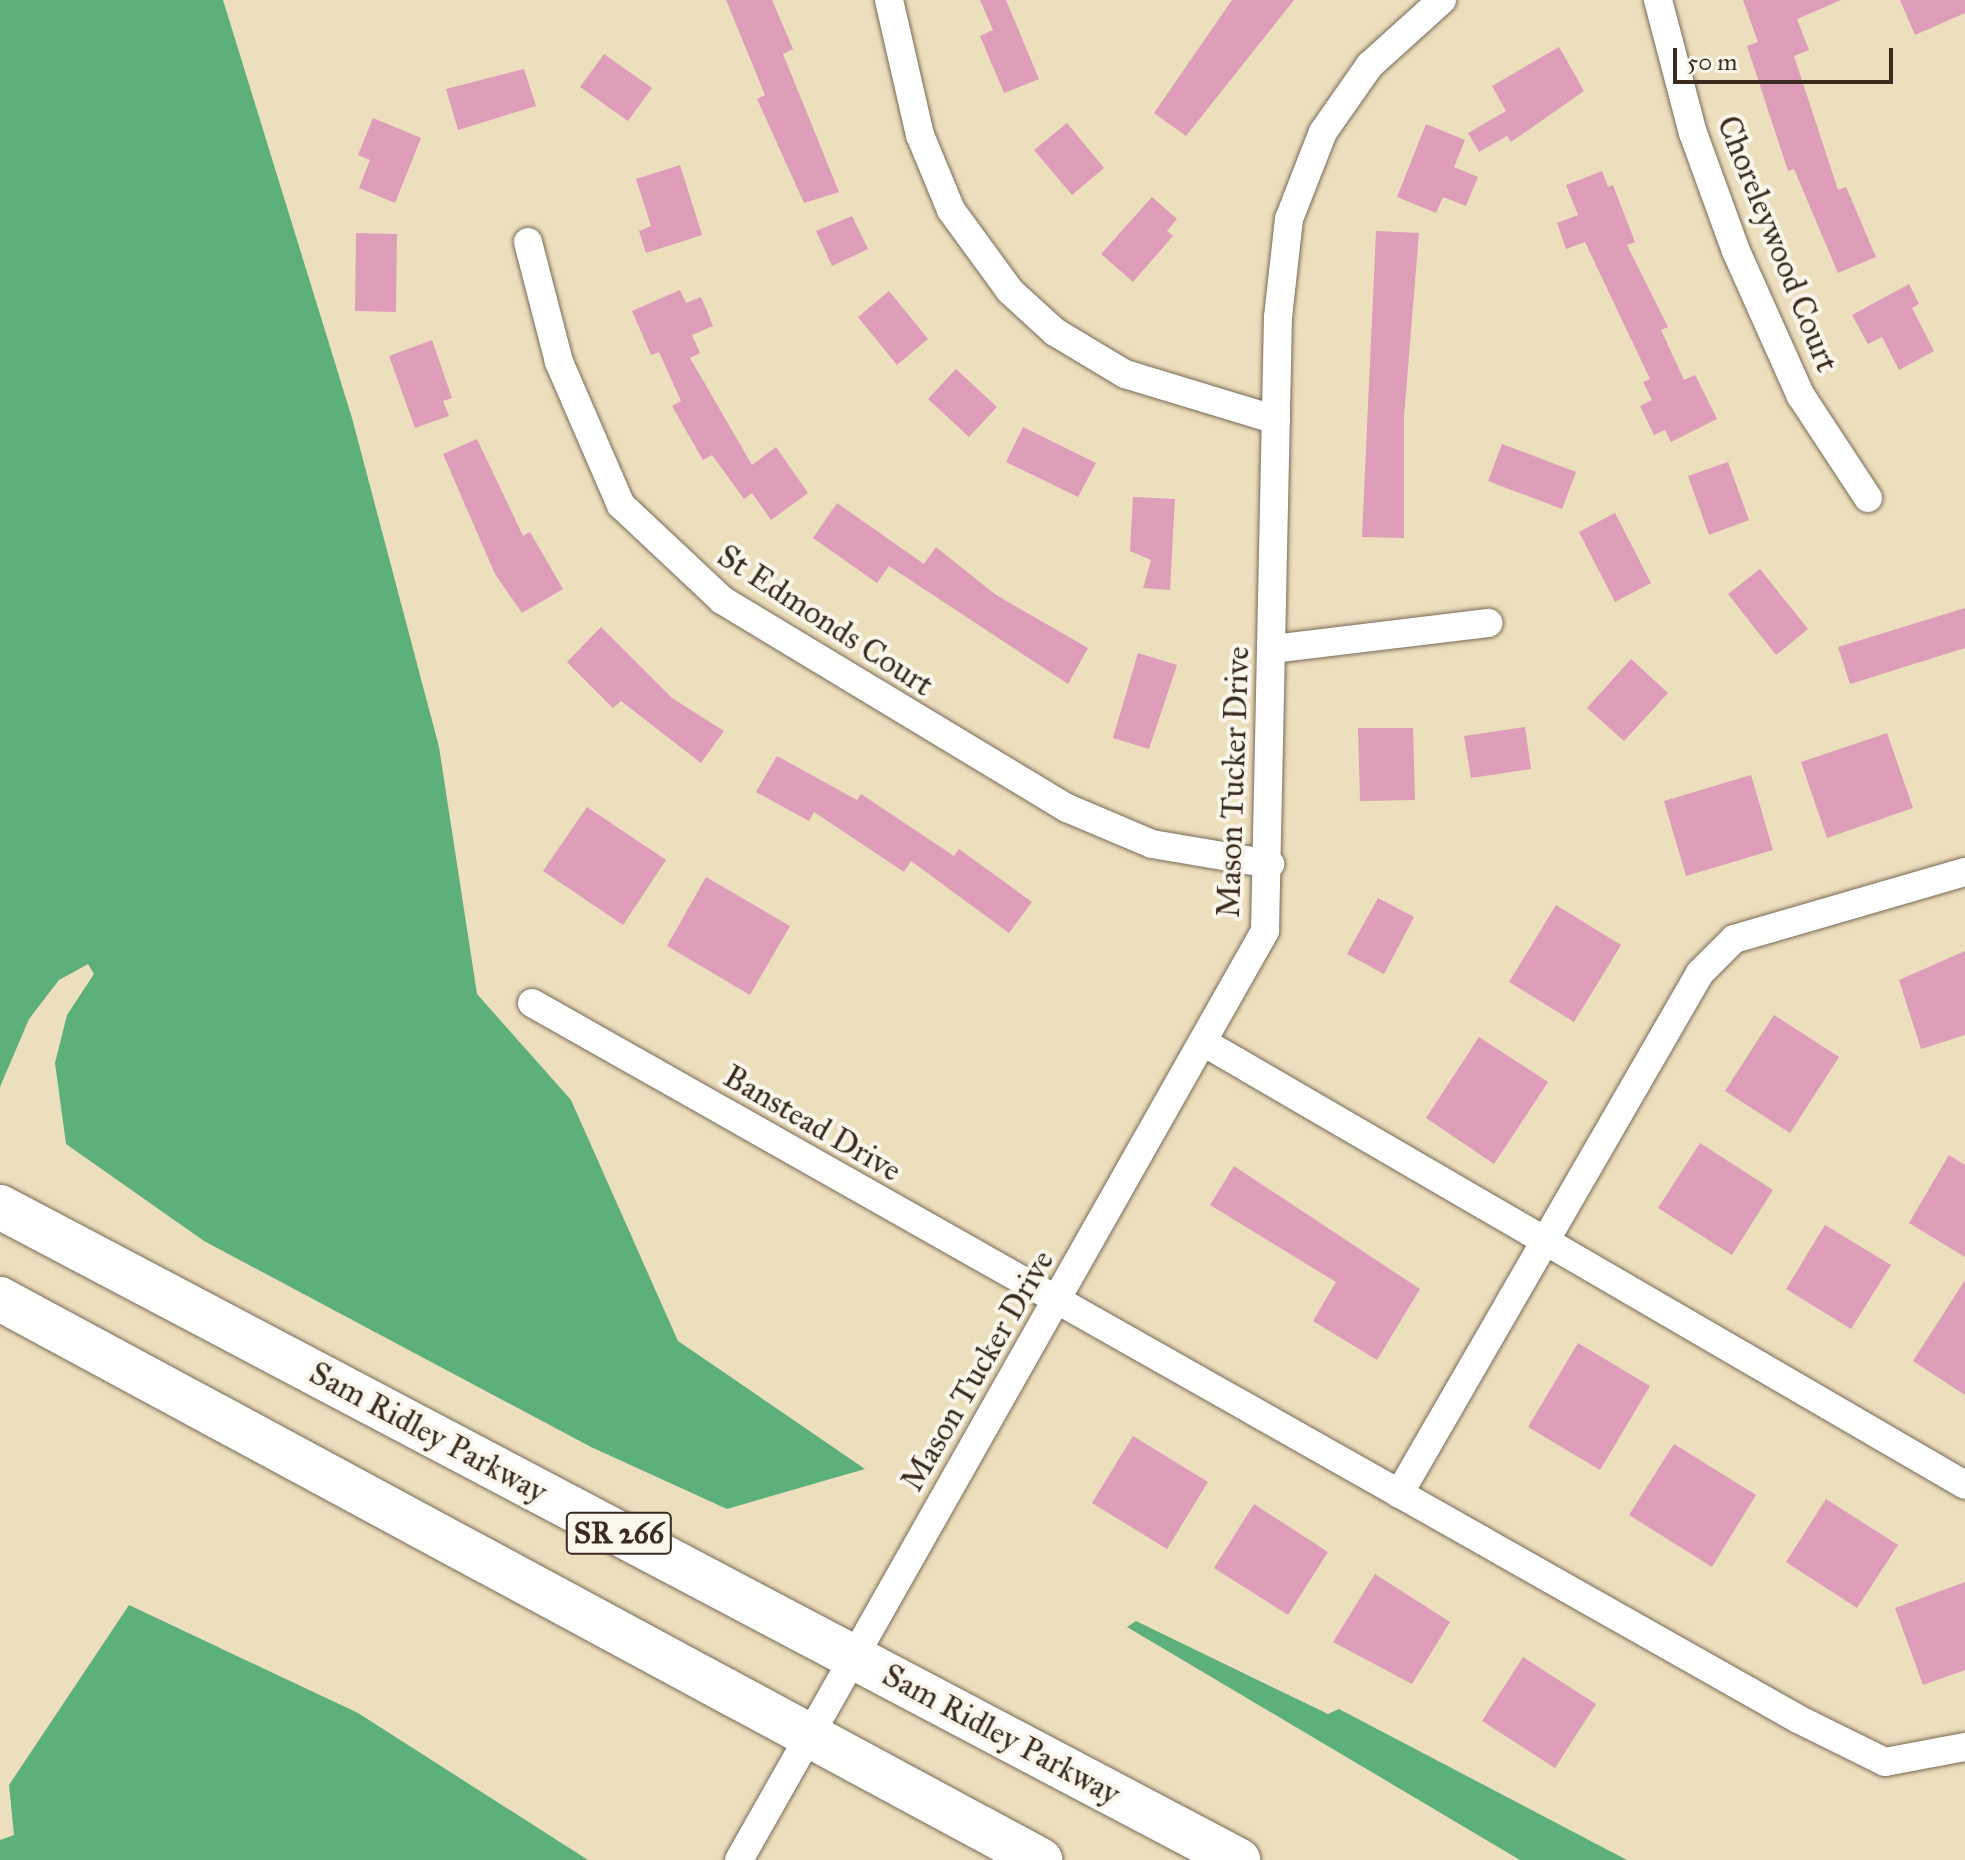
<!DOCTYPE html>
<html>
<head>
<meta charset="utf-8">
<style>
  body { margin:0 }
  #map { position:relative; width:1965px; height:1860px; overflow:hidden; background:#ecdfbe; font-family:"IM FELL Great Primer",serif }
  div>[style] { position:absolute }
  .forest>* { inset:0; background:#5daf7c }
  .building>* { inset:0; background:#de9db9 }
  .roads { filter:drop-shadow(0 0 2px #796956) drop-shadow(0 0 2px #796956) }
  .street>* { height:28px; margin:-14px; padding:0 14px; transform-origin:14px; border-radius:14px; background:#fff }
  .primary>* { height:44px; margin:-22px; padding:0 22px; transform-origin:22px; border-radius:22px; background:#fff }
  span { translate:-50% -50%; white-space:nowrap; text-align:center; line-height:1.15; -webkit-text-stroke:8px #fbf7ec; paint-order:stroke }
  .shield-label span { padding:2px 6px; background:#fbf7ec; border:2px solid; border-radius:6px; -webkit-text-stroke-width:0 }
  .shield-label { font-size:30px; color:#3b2a1e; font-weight:700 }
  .street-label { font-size:32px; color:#3b2a1e }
  .scale { position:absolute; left:1673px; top:48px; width:220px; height:36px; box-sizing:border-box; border:4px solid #3b2a1e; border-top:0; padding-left:10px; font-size:24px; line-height:28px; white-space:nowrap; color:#3b2a1e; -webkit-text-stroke:6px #fbf7ec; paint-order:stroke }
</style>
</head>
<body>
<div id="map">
  <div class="forest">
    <i style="clip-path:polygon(0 0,223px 0,352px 418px,439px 747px,477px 994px,571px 1100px,678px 1341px,865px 1469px,727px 1509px,591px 1447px,204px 1241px,66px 1144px,55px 1063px,67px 1015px,94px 974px,88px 964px,59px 980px,29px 1019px,0 1087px)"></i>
    <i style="clip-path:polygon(129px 1605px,358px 1713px,588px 1860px,0 1860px,0 1840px,14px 1835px,9px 1785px)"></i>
    <i style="clip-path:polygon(1136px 1621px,1328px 1714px,1339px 1709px,1627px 1860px,1520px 1860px,1127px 1627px)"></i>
  </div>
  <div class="building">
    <i style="clip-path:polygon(726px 0,772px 0,793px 49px,783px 54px,839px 192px,804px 203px,757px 99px,765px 95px)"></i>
    <i style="clip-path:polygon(980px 0,1006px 0,1039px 79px,1004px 93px,980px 36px,993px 30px)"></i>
    <i style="clip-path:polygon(1232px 0,1294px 0,1186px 136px,1154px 113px)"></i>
    <i style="clip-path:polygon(1743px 0,1841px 0,1797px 19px,1809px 50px,1794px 56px,1838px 190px,1846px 187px,1876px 257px,1838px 273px,1794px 169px,1788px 171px,1747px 46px,1758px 42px)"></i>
    <i style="clip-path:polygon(1900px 0,1965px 0,1965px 13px,1915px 35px)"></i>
    <i style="clip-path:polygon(1559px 47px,1584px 91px,1511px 142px,1507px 136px,1479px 152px,1468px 133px,1506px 111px,1492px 86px)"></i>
    <i style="clip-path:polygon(604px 54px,652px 88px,628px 121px,580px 87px)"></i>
    <i style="clip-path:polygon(524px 69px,536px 106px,458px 130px,446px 89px)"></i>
    <i style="clip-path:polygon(373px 118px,421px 138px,395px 203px,359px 188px,370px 160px,358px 155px)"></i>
    <i style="clip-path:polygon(1067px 123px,1104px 168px,1072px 195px,1034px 150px)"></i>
    <i style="clip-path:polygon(1426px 124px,1465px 140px,1454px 167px,1478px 177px,1466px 206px,1443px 197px,1436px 213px,1397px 197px)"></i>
    <i style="clip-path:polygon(680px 165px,702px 235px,646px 253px,639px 231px,651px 226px,636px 179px)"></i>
    <i style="clip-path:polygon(1602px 171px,1608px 187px,1613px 185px,1635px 242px,1627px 245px,1668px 327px,1661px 330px,1684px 380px,1695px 375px,1717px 419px,1671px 442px,1665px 430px,1654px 435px,1640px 406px,1652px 400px,1643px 382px,1650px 379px,1585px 242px,1566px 249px,1557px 223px,1578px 215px,1566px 185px)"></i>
    <i style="clip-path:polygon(1152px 197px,1177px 219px,1167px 231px,1173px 236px,1133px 282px,1101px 254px)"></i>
    <i style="clip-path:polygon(852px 216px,868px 249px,832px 266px,816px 231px)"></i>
    <i style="clip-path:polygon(1376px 231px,1419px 233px,1404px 417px,1404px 538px,1362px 537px)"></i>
    <i style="clip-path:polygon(356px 233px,397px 234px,396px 312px,355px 311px)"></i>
    <i style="clip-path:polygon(1909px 284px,1919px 304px,1912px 308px,1934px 351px,1899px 370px,1882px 337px,1868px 344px,1852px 315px)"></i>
    <i style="clip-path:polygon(680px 290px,686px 303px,701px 297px,713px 326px,692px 335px,700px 353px,690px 358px,752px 465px,776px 447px,808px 493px,771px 520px,752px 493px,744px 499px,712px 455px,703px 460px,672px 406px,681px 401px,659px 352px,651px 355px,632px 311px)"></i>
    <i style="clip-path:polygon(889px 291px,928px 339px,897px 365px,858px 317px)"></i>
    <i style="clip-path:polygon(432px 340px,452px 398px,443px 401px,449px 416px,415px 428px,389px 356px)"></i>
    <i style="clip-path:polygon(956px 369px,997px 407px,969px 437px,928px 399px)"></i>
    <i style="clip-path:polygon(1023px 427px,1096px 463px,1078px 497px,1006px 462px)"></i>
    <i style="clip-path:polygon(477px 439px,523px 536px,530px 532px,563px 589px,522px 613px,495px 574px,443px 454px)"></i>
    <i style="clip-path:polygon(1502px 444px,1576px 472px,1562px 509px,1488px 481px)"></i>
    <i style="clip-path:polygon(1728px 462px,1749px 520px,1709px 535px,1688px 476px)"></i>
    <i style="clip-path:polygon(1133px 497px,1175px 499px,1170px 590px,1143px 588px,1151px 560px,1130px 551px)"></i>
    <i style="clip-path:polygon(837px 503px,924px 564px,936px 547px,996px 595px,1088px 648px,1068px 684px,889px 566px,877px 583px,813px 538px)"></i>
    <i style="clip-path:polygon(1615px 513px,1651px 583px,1615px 602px,1579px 532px)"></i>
    <i style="clip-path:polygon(1760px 569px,1808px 629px,1776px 655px,1728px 594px)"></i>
    <i style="clip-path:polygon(1965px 608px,1965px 648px,1850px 684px,1838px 647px)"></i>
    <i style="clip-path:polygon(601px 627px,672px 698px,724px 731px,701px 763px,621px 701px,613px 708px,567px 662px)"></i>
    <i style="clip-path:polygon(1138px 653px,1177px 665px,1149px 749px,1113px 738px)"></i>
    <i style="clip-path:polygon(1631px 659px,1668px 693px,1624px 741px,1587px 708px)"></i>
    <i style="clip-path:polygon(1525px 727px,1531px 769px,1471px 778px,1464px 736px)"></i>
    <i style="clip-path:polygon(1358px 728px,1413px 728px,1415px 800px,1360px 801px)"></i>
    <i style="clip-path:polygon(1887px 733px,1913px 808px,1827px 838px,1801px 762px)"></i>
    <i style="clip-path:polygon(777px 756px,857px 800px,861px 794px,954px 856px,959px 849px,1032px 902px,1009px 933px,911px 861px,904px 872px,814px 812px,809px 821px,756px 792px)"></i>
    <i style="clip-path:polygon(1751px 775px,1773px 850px,1686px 876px,1664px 801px)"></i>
    <i style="clip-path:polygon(587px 807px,666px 860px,623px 925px,543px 871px)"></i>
    <i style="clip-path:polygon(706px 877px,790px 926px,750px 995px,667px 946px)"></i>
    <i style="clip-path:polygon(1378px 898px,1414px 917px,1384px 974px,1347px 954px)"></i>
    <i style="clip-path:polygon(1556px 905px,1621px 945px,1574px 1022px,1509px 982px)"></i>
    <i style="clip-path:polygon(1965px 951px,1965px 1035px,1921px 1049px,1899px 980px)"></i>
    <i style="clip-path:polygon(1774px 1015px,1839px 1057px,1790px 1133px,1725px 1091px)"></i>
    <i style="clip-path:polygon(1479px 1037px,1548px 1082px,1494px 1164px,1426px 1118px)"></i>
    <i style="clip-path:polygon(1700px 1143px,1773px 1190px,1732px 1255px,1658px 1208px)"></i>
    <i style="clip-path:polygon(1949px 1155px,1965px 1165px,1965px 1257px,1909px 1223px)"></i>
    <i style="clip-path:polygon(1234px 1166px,1420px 1289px,1377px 1360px,1313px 1321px,1336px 1282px,1210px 1205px)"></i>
    <i style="clip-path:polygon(1825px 1225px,1891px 1265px,1851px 1329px,1786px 1289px)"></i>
    <i style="clip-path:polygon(1965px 1280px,1965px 1395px,1913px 1361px)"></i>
    <i style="clip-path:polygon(1578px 1343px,1650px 1386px,1600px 1470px,1528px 1427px)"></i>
    <i style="clip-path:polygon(1133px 1436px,1208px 1482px,1167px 1549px,1092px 1503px)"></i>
    <i style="clip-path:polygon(1674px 1444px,1756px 1495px,1712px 1567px,1629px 1515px)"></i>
    <i style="clip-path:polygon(1826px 1499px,1898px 1545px,1857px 1608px,1786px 1562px)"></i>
    <i style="clip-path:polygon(1254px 1504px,1328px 1552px,1288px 1615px,1214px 1568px)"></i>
    <i style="clip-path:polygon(1375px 1574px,1450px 1622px,1412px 1684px,1333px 1642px)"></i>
    <i style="clip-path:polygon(1965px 1582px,1965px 1670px,1923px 1685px,1895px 1608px)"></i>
    <i style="clip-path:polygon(1523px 1657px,1596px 1704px,1555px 1768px,1482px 1721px)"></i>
  </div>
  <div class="roads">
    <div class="street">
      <i style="left:889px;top:0;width:139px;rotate:77.1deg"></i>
      <i style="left:920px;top:135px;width:81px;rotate:67.5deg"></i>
      <i style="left:951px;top:210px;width:100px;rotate:53.9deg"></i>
      <i style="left:1010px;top:291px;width:61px;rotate:42.3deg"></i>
      <i style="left:1055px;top:332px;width:82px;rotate:31deg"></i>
      <i style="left:1125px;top:374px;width:158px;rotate:16.9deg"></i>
      <i style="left:1658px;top:0;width:138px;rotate:75.3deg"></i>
      <i style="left:1693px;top:133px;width:126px;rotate:70deg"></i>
      <i style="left:1736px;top:251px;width:159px;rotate:65.9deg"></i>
      <i style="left:1801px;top:396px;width:122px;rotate:56.7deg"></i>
      <i style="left:528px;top:242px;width:124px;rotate:75.5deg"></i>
      <i style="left:559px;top:362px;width:156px;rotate:66.6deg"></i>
      <i style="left:621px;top:505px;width:139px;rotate:43.2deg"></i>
      <i style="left:722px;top:600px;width:403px;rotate:31.1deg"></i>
      <i style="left:1067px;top:808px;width:92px;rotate:23deg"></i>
      <i style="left:1152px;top:844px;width:120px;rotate:9.6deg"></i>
      <i style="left:1273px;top:649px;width:217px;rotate:-6.9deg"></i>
      <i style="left:532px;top:1003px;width:1454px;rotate:29.49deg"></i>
      <i style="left:1798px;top:1719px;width:97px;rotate:26.3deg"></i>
      <i style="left:1885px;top:1762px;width:81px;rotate:-10.6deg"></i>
      <i style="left:1203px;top:1042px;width:881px;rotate:30.17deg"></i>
      <i style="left:1399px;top:1494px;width:602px;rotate:-59.98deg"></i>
      <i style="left:1700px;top:973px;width:48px;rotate:-45deg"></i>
      <i style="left:1734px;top:939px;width:241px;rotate:-16.2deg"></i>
      <i style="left:739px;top:1860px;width:1068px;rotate:-60.48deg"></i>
      <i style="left:1265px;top:931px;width:614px;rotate:-88.79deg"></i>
      <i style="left:1278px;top:317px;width:99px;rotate:-83.6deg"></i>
      <i style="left:1289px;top:219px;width:93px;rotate:-68.7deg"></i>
      <i style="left:1323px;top:132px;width:82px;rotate:-55deg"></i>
      <i style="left:1370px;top:65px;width:97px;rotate:-42.1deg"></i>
    </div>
    <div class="primary">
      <i style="left:0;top:1207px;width:1400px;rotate:27.81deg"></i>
      <i style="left:0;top:1299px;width:1182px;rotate:28.34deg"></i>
    </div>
  </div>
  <div class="shield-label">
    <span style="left:619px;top:1533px">SR 266</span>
  </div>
  <div class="street-label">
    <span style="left:1777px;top:244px;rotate:68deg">Choreleywood Court</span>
    <span style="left:825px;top:621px;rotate:33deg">St Edmonds Court</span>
    <span style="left:1234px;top:782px;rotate:-88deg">Mason Tucker Drive</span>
    <span style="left:812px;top:1124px;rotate:30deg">Banstead Drive</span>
    <span style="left:978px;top:1371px;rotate:-60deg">Mason Tucker Drive</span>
    <span style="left:428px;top:1433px;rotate:28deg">Sam Ridley Parkway</span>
    <span style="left:1001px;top:1735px;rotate:28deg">Sam Ridley Parkway</span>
  </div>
  <div class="scale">50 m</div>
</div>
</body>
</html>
